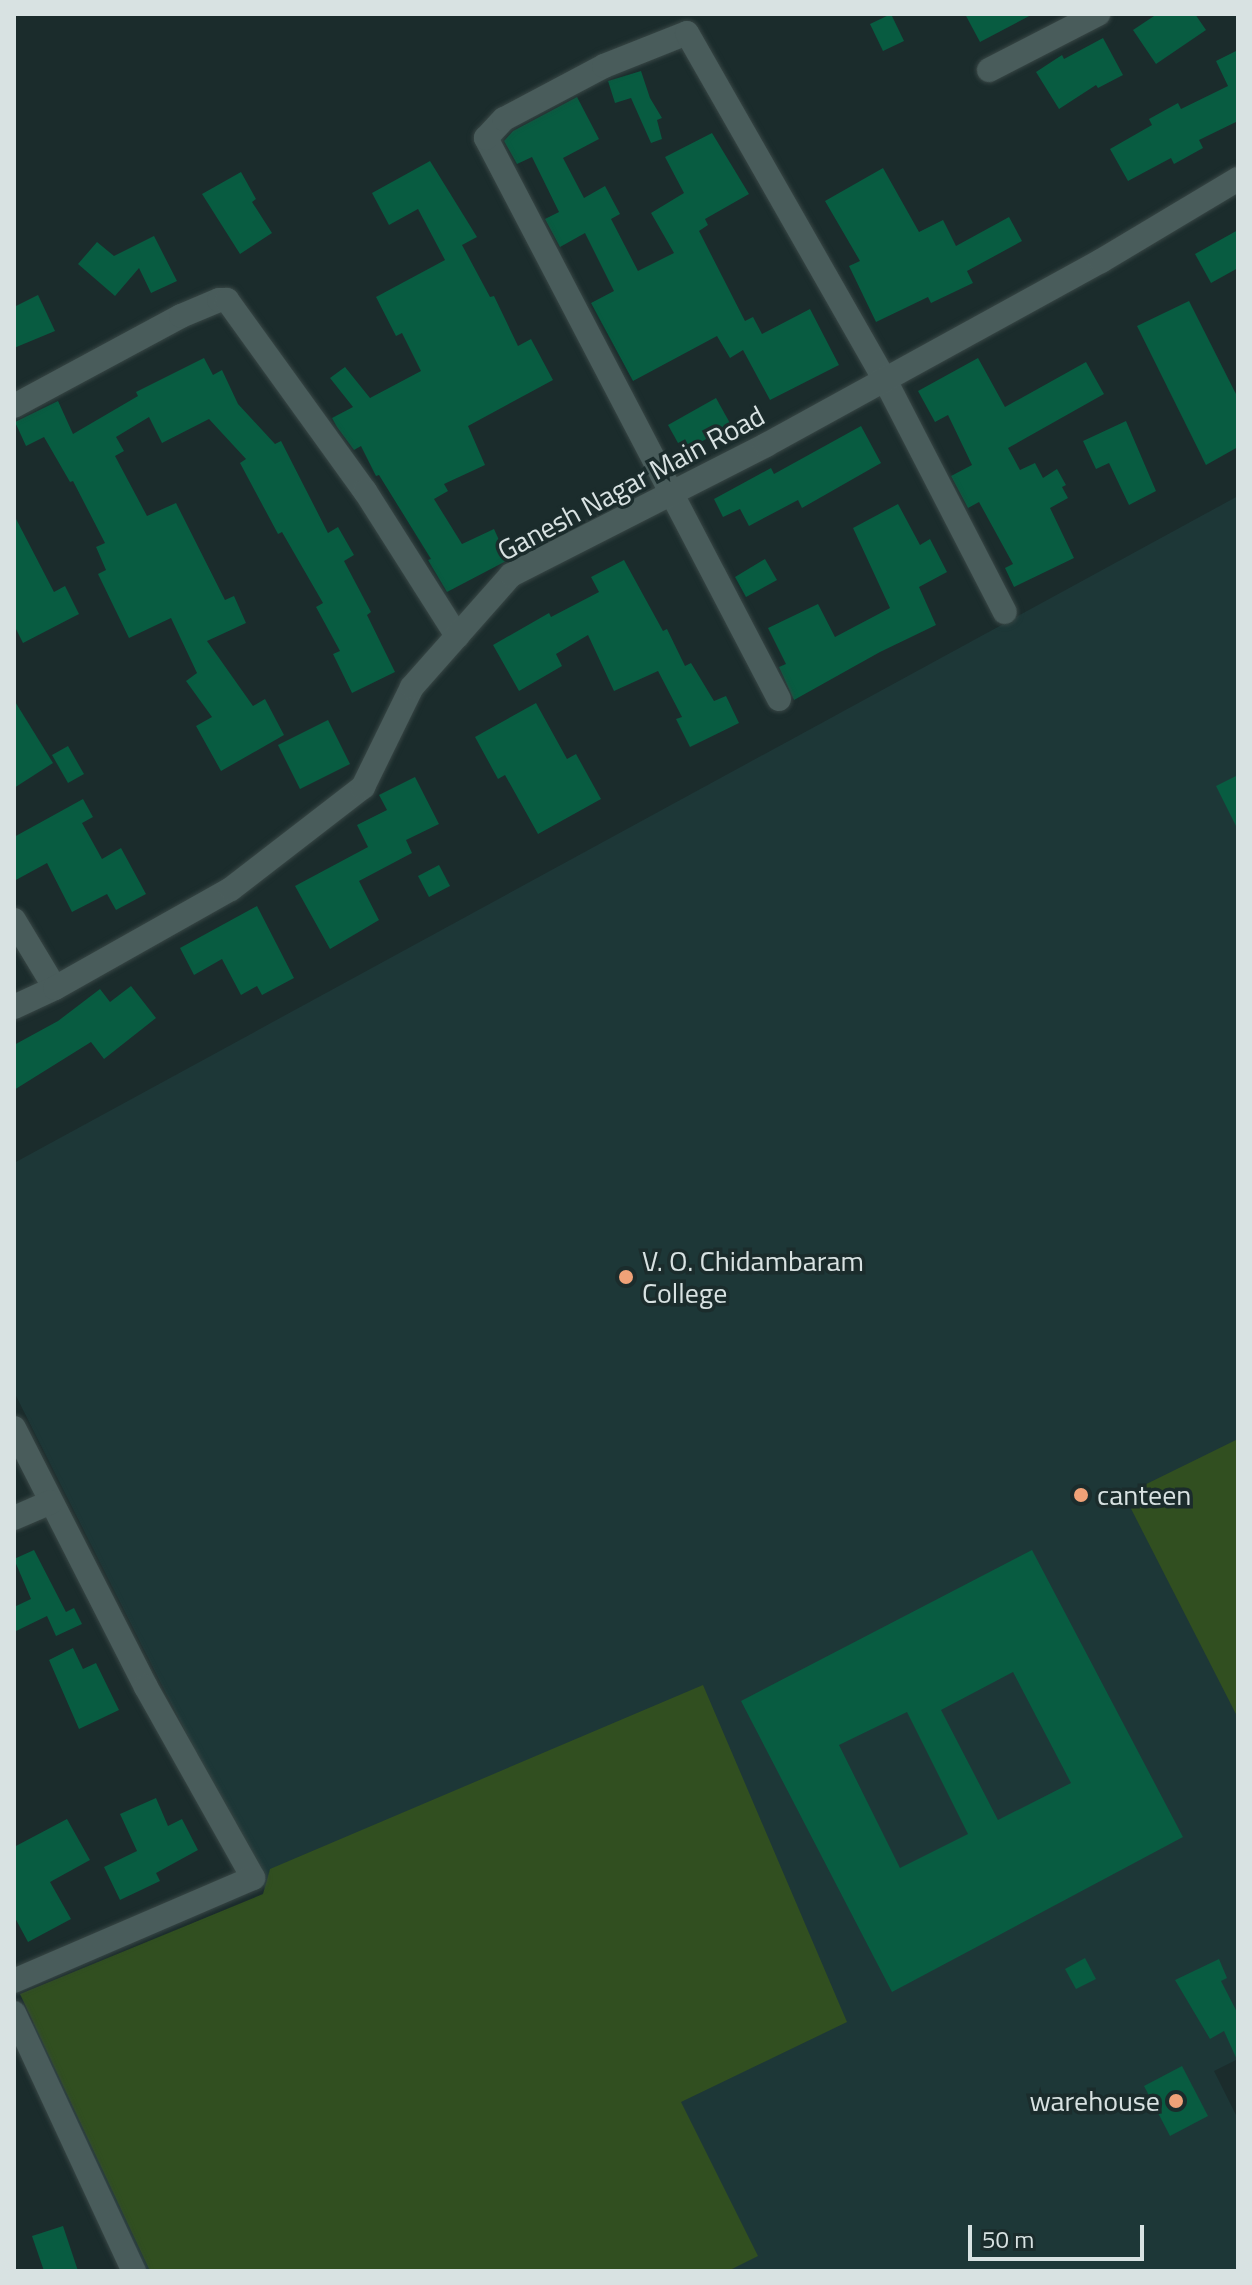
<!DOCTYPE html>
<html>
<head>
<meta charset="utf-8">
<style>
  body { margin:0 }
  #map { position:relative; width:1252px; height:2285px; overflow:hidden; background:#1b2c2c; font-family:"Titillium Web",sans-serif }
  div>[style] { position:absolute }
  .built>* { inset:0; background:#1d3737 }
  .green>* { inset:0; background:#314f20 }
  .building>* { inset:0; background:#085c41 }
  .roads { filter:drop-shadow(0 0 2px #384645) drop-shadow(0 0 2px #384645) }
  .minor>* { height:24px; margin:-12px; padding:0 12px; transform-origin:12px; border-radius:12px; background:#495c5b }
  .dots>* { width:22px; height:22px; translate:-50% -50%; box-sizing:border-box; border:4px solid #1b2c2c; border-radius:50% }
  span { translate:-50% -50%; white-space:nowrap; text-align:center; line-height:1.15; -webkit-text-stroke:7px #1b2c2c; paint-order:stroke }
  .street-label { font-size:28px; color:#d8e2e2 }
  .poi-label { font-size:28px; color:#d8e2e2 }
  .left { translate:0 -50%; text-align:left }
  .right { translate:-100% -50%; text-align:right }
  .frame { position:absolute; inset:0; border:16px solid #d8e2e2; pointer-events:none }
  .scale { position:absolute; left:968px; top:2225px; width:176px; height:36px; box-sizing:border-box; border:4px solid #d8e2e2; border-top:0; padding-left:10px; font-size:24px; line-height:28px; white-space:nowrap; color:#d8e2e2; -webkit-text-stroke:6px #1b2c2c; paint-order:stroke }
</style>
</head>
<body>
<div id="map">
  <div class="built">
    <i style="clip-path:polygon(1238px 496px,1238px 2059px,1214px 2071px,1238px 2119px,1238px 2271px,146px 2271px,31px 2024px,269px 1897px,14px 1392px,14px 1163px)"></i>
  </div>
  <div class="green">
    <i style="clip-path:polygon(1238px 1439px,1238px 1718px,1124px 1495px)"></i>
    <i style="clip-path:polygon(703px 1685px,847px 2022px,681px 2102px,758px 2256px,728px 2271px,150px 2271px,20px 1994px,263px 1894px,270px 1869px)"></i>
  </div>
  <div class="building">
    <i style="clip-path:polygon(891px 14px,904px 41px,883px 51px,870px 24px)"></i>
    <i style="clip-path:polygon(965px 14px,1033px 14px,980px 42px)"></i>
    <i style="clip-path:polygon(1157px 14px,1195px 14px,1206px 30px,1156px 64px,1133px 30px)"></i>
    <i style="clip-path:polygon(1103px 38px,1123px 75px,1098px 88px,1096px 85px,1059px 109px,1036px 72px,1062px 55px,1064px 59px)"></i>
    <i style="clip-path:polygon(1238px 50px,1238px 121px,1199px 140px,1203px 148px,1174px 164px,1171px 158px,1128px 181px,1110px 149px,1152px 125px,1149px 119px,1178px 103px,1181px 109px,1228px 86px,1216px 61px)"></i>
    <i style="clip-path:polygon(641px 71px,650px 98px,662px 118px,657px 120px,662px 139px,651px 143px,631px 98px,615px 103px,608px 81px)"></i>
    <i style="clip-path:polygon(577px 97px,599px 139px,563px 158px,584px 198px,605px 186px,620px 214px,611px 219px,638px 271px,674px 253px,651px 213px,684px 193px,665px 157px,712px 133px,749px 194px,705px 219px,708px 225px,699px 231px,745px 321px,753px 317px,762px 334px,810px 309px,839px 365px,770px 400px,743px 350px,730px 358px,717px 336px,633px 381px,591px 303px,614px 291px,585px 233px,560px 247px,545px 219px,559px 212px,532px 157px,517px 164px,504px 141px,513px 131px)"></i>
    <i style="clip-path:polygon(430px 161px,477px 237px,462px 245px,490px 297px,494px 296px,518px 346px,531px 339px,553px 380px,468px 426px,485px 465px,444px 484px,448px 491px,434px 499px,462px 544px,494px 529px,508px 560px,447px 592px,428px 560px,431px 559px,379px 475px,376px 476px,361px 446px,354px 450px,337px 427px,332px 418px,353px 407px,330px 378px,345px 367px,370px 398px,421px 371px,402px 333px,396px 336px,376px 297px,445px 260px,418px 209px,389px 225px,372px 193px)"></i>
    <i style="clip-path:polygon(883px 168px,919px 232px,943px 220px,956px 246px,1009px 217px,1022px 241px,967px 271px,973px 283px,931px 303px,928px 297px,876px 322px,849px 266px,860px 261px,825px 201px)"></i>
    <i style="clip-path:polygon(241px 172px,256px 199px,252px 202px,272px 233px,240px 254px,202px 194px)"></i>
    <i style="clip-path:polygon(1238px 230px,1238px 268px,1211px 283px,1195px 254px)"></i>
    <i style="clip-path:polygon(154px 236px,177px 281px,151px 293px,139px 268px,115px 296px,78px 264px,97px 242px,114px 256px)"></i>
    <i style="clip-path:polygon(38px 295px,55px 331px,14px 348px,14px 307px)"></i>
    <i style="clip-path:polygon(1189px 301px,1238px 398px,1238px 447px,1206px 465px,1137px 326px)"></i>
    <i style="clip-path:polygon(204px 358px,213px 375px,222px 370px,238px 404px,275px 444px,281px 441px,328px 533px,338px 527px,354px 555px,344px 561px,371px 612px,367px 615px,395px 672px,352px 693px,333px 654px,340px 651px,316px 607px,323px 603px,282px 532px,278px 534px,240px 463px,246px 459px,209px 419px,162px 443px,149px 417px,116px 437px,124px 451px,115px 456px,147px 516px,176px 503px,225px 600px,234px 596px,246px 623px,207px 641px,253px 706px,265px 699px,284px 735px,221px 771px,196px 726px,212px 717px,186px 681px,197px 673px,171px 618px,129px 638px,98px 574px,106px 570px,96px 547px,105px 543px,73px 481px,70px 482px,44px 437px,26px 446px,15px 422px,58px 401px,73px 434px,138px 396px,136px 392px)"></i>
    <i style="clip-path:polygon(978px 358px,1005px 407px,1086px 362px,1104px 394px,1008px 448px,1020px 470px,1035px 463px,1043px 478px,1057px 469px,1066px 485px,1062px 487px,1068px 498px,1050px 508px,1074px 558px,1014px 587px,1005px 568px,1013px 564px,979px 502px,968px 508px,951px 476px,972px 465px,948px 415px,935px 422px,918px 391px)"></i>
    <i style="clip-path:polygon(716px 398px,731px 425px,683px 452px,668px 425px)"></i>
    <i style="clip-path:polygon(1126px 421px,1156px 491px,1129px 505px,1109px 463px,1096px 469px,1083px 441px)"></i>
    <i style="clip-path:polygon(861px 426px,881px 463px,802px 508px,798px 500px,749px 526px,740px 509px,723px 517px,714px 499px,771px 468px,774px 474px)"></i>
    <i style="clip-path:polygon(898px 504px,920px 545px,930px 539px,947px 572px,919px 587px,936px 625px,880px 652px,794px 700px,779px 667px,786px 664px,768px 628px,818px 604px,835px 637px,890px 608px,853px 528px)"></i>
    <i style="clip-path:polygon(14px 515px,54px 592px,65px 586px,79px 614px,23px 643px,14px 625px)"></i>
    <i style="clip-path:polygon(765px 559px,777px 580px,746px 597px,735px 577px)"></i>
    <i style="clip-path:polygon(624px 560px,663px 631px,667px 629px,685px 666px,691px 663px,714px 701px,726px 696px,739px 723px,690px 747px,676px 719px,682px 717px,658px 671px,614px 691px,588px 635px,556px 654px,562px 666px,519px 691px,493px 645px,549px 613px,551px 617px,599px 592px,591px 577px)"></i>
    <i style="clip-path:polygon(14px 700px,53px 763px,14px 788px)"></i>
    <i style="clip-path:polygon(536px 703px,567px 759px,576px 754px,601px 799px,538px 834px,505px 775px,498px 779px,475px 737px)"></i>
    <i style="clip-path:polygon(328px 720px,350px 764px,300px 789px,278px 745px)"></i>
    <i style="clip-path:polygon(68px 746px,84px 774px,68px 783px,52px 755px)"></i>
    <i style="clip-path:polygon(1238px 775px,1238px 830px,1216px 786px)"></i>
    <i style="clip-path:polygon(415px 777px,439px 824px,406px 840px,412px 853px,359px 881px,379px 920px,330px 949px,295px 886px,368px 847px,357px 825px,387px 810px,379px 795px)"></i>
    <i style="clip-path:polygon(83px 799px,93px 817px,82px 823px,102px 859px,121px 848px,146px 894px,116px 910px,107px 894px,72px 912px,47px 863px,14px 881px,14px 837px)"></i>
    <i style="clip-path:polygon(439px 865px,450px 886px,429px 897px,418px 876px)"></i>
    <i style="clip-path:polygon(257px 906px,294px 978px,262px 995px,257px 986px,241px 995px,222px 959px,194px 975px,180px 948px)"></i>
    <i style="clip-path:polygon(131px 986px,156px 1018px,104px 1059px,91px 1042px,14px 1090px,14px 1045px,58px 1021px,100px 989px,110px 1002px)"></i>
    <i style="clip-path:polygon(34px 1550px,66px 1612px,74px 1608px,82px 1624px,56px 1636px,47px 1616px,14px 1632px,14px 1607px,31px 1599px,14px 1559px)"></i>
    <i style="clip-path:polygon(evenodd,1032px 1550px,1183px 1837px,892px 1992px,741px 1701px,1032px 1550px,1013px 1672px,1071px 1783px,998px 1820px,941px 1710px,1013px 1672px,1032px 1550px,907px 1712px,968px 1834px,900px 1868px,839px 1745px,907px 1712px)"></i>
    <i style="clip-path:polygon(73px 1648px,83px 1669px,96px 1663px,119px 1710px,79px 1729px,49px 1660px)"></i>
    <i style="clip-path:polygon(156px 1798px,168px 1826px,182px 1819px,198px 1850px,156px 1873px,160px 1881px,120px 1900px,104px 1867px,137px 1851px,120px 1814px)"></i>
    <i style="clip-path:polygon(67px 1819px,90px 1860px,50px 1882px,71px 1919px,28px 1942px,14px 1916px,14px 1847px)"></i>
    <i style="clip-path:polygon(1085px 1958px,1096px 1979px,1076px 1989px,1065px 1969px)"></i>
    <i style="clip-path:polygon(1219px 1959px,1227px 1978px,1221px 1981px,1238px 2014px,1238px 2062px,1224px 2031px,1210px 2039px,1175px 1980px)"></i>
    <i style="clip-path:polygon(1182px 2066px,1208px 2116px,1170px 2136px,1144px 2086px)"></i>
    <i style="clip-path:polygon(63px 2226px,78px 2271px,44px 2271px,32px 2236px)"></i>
  </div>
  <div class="roads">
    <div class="minor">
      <i style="left:989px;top:70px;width:123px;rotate:-27.2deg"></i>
      <i style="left:14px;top:406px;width:190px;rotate:-28.3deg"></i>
      <i style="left:181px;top:316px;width:41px;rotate:-22.8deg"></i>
      <i style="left:219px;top:300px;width:8px"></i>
      <i style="left:227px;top:300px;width:236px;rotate:54.2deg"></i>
      <i style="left:365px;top:491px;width:172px;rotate:57.6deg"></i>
      <i style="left:779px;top:699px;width:633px;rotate:-117.58deg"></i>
      <i style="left:486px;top:138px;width:26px;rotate:-47deg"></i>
      <i style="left:504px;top:119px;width:113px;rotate:-27.9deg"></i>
      <i style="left:604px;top:66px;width:89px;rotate:-21.7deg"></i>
      <i style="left:687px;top:33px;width:400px;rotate:60.3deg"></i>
      <i style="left:885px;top:380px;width:261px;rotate:62.7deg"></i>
      <i style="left:14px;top:920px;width:79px;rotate:58.9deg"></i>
      <i style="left:14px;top:1007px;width:45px;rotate:-24.9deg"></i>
      <i style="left:55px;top:988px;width:202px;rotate:-29.4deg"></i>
      <i style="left:231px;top:889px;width:167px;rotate:-37.7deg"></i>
      <i style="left:363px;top:787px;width:111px;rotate:-63.9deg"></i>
      <i style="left:412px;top:687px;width:149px;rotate:-48.5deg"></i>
      <i style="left:511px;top:575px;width:286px;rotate:-27deg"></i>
      <i style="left:766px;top:445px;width:382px;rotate:-28.8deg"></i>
      <i style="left:1101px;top:261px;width:160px;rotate:-30.9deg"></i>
      <i style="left:14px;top:1428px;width:291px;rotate:63deg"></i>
      <i style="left:146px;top:1687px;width:219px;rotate:60.7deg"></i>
      <i style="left:253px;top:1878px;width:260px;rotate:156.7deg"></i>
      <i style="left:14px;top:1518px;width:40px;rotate:-23.4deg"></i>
      <i style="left:14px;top:2013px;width:285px;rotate:65.1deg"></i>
    </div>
  </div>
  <div class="dots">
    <i style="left:626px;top:1277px;background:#f0a278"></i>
    <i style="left:1081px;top:1495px;background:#f0a278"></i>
    <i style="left:1176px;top:2101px;background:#f0a278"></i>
  </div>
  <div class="street-label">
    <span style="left:631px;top:483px;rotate:-28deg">Ganesh Nagar Main Road</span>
  </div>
  <div class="poi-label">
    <span class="left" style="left:642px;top:1277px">V. O. Chidambaram<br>College</span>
    <span class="left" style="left:1097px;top:1495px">canteen</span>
    <span class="right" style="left:1160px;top:2101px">warehouse</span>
  </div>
  <div class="frame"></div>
  <div class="scale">50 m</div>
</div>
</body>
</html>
